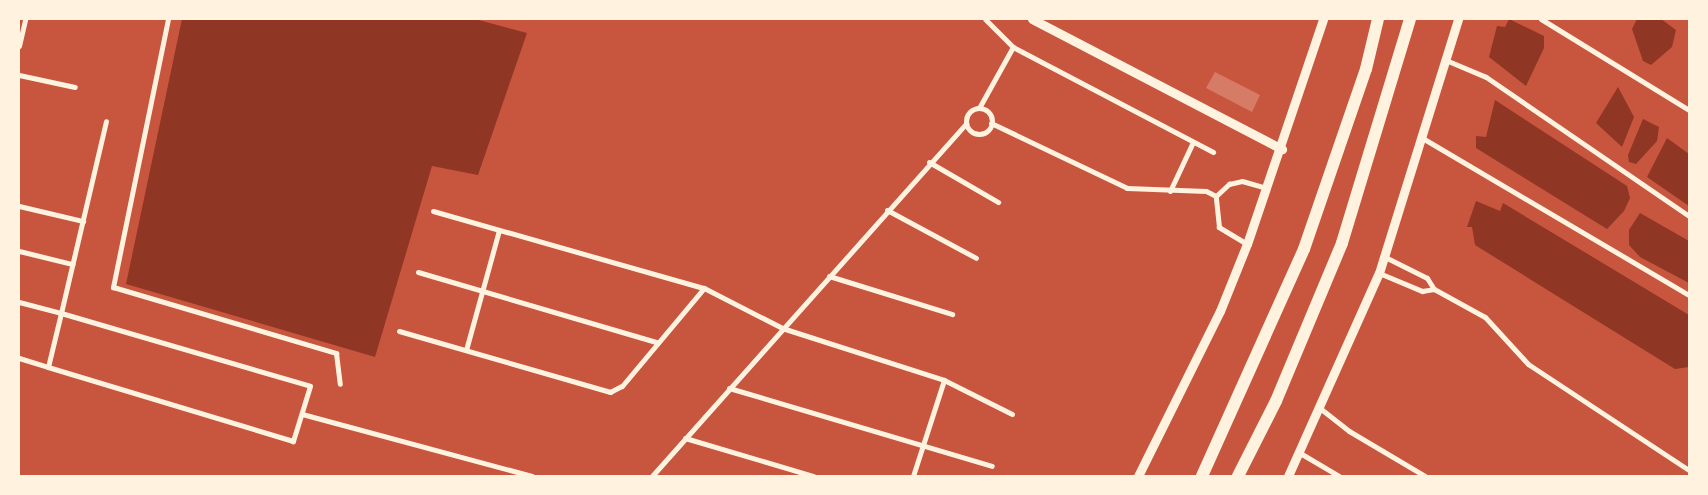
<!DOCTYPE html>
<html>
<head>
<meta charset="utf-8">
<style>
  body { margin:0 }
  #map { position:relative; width:1708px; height:495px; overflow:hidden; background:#c8553d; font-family:Mulish,sans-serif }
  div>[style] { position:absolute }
  .water>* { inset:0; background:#8f3625 }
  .building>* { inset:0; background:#d67c66 }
  .minor>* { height:5px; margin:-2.5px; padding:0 2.5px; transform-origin:2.5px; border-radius:2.5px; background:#fff3e0 }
  .minor>.ring { margin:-2.5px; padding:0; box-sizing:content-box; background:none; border:5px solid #fff3e0; border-radius:50% }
  .secondary>* { height:9px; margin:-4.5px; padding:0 4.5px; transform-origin:4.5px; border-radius:4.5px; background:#fff3e0 }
  .motorway>* { height:12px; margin:-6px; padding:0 6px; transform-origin:6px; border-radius:6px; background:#fff3e0 }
  span { translate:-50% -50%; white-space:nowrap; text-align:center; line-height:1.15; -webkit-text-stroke:5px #fff3e0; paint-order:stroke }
  .frame { position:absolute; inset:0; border:20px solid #fff3e0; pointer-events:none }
</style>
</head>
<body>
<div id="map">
  <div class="water">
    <i style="clip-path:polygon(182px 19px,475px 19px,527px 33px,478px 175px,432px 166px,375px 357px,126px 284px)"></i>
    <i style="clip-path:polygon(1509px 19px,1544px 36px,1544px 48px,1526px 86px,1489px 57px,1497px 26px,1505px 27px)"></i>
    <i style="clip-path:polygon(1637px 19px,1661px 19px,1676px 30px,1672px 47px,1651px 65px,1643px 61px,1632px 29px)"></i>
    <i style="clip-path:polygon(1618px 87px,1634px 117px,1622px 147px,1596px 123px)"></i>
    <i style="clip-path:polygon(1495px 100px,1627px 186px,1630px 198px,1624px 211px,1607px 229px,1476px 148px,1476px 136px,1486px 137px)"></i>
    <i style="clip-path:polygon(1643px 119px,1659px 127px,1657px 141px,1636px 164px,1629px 162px,1628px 155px)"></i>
    <i style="clip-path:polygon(1667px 138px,1689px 154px,1689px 206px,1647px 177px)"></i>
    <i style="clip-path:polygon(1476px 201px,1500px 211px,1503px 203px,1689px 315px,1689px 367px,1675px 369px,1475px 245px,1472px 227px,1467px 227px)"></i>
    <i style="clip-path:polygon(1640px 213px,1689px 241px,1689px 283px,1640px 257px,1629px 245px,1629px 230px)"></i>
  </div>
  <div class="building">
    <i style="clip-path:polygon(1215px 72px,1260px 95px,1252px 112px,1206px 88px)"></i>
  </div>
  <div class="minor">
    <i style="left:168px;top:19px;width:274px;rotate:101.6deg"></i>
    <i style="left:113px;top:287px;width:233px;rotate:16.5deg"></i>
    <i style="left:336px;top:353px;width:31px;rotate:83deg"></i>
    <i style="left:985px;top:19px;width:40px;rotate:45deg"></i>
    <i style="left:1013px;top:47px;width:226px;rotate:27.7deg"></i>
    <i style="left:1541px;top:19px;width:174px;rotate:31.6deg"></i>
    <i style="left:19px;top:46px;width:28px;rotate:-77deg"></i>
    <i style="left:1448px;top:61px;width:41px;rotate:22.8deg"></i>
    <i style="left:1486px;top:77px;width:246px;rotate:34.4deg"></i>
    <i style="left:19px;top:75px;width:57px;rotate:12.1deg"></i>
    <i style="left:979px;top:108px;width:70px;rotate:-60.9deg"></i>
    <i class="ring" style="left:966px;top:108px;width:21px;height:21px"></i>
    <i style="left:991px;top:123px;width:151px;rotate:25.5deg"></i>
    <i style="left:1127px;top:188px;width:79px;rotate:2.2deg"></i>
    <i style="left:1206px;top:191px;width:11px;rotate:27deg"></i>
    <i style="left:1424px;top:139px;width:308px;rotate:30.5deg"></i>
    <i style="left:929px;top:162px;width:80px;rotate:30.1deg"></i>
    <i style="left:1170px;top:191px;width:54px;rotate:-64.9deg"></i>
    <i style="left:19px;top:206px;width:66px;rotate:13.2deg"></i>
    <i style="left:887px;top:210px;width:101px;rotate:28.3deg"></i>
    <i style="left:433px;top:211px;width:282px;rotate:15.9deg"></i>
    <i style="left:704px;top:288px;width:88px;rotate:27.1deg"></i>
    <i style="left:782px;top:328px;width:170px;rotate:17.8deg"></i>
    <i style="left:944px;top:380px;width:76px;rotate:26.6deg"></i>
    <i style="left:1247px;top:244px;width:33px;rotate:-149deg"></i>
    <i style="left:1219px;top:227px;width:31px;rotate:-96deg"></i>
    <i style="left:1216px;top:196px;width:18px;rotate:-43deg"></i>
    <i style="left:1229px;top:184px;width:13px;rotate:-13deg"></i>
    <i style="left:1242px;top:181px;width:26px;rotate:16deg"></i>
    <i style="left:19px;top:251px;width:55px;rotate:13.8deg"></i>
    <i style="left:1385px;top:257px;width:47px;rotate:26.6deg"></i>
    <i style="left:1427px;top:278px;width:13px;rotate:58deg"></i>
    <i style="left:1434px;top:289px;width:58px;rotate:28.8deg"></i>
    <i style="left:1485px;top:317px;width:64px;rotate:47.5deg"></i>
    <i style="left:1528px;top:364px;width:193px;rotate:33.4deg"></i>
    <i style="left:418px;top:272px;width:248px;rotate:16.4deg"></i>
    <i style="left:1379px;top:273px;width:47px;rotate:22.7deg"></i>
    <i style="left:1422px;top:291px;width:12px;rotate:-9deg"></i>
    <i style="left:829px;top:276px;width:129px;rotate:17.2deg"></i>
    <i style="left:19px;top:302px;width:43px;rotate:14.7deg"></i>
    <i style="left:61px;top:313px;width:197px;rotate:-76.8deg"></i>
    <i style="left:61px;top:313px;width:259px;rotate:16.3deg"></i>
    <i style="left:310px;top:386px;width:58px;rotate:107.2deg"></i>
    <i style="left:293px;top:441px;width:256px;rotate:-163.2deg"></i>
    <i style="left:48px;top:367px;width:56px;rotate:-76.5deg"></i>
    <i style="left:399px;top:331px;width:220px;rotate:16.1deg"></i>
    <i style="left:610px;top:392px;width:13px;rotate:-27deg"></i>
    <i style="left:622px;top:386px;width:128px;rotate:-50.1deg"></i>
    <i style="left:466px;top:350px;width:124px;rotate:-74.6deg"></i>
    <i style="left:19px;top:358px;width:30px;rotate:17deg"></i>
    <i style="left:729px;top:388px;width:274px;rotate:16.5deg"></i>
    <i style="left:1321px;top:409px;width:36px;rotate:38deg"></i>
    <i style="left:1349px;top:431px;width:88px;rotate:30.6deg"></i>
    <i style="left:302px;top:414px;width:238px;rotate:15.1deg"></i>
    <i style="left:685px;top:438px;width:134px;rotate:16.5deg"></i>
    <i style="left:1300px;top:453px;width:45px;rotate:30.5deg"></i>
    <i style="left:652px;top:476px;width:472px;rotate:-48.3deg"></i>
    <i style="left:913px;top:476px;width:101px;rotate:-72.1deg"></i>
  </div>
  <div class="secondary">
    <i style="left:1032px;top:19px;width:282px;rotate:27.5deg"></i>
    <i style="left:1138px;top:476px;width:184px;rotate:-63.6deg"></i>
    <i style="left:1220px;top:311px;width:72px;rotate:-68.1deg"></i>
    <i style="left:1247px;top:244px;width:237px;rotate:-71.3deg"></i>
    <i style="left:1288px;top:476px;width:222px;rotate:-65.9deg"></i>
    <i style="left:1379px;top:273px;width:266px;rotate:-72.7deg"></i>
  </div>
  <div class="motorway">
    <i style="left:1202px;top:476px;width:249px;rotate:-65.8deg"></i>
    <i style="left:1304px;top:249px;width:190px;rotate:-71deg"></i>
    <i style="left:1366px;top:69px;width:51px;rotate:-76.5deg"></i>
    <i style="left:1238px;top:476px;width:84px;rotate:-63.1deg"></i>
    <i style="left:1276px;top:401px;width:171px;rotate:-67.3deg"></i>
    <i style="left:1342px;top:243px;width:234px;rotate:-73.1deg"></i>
  </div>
  <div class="frame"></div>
</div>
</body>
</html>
